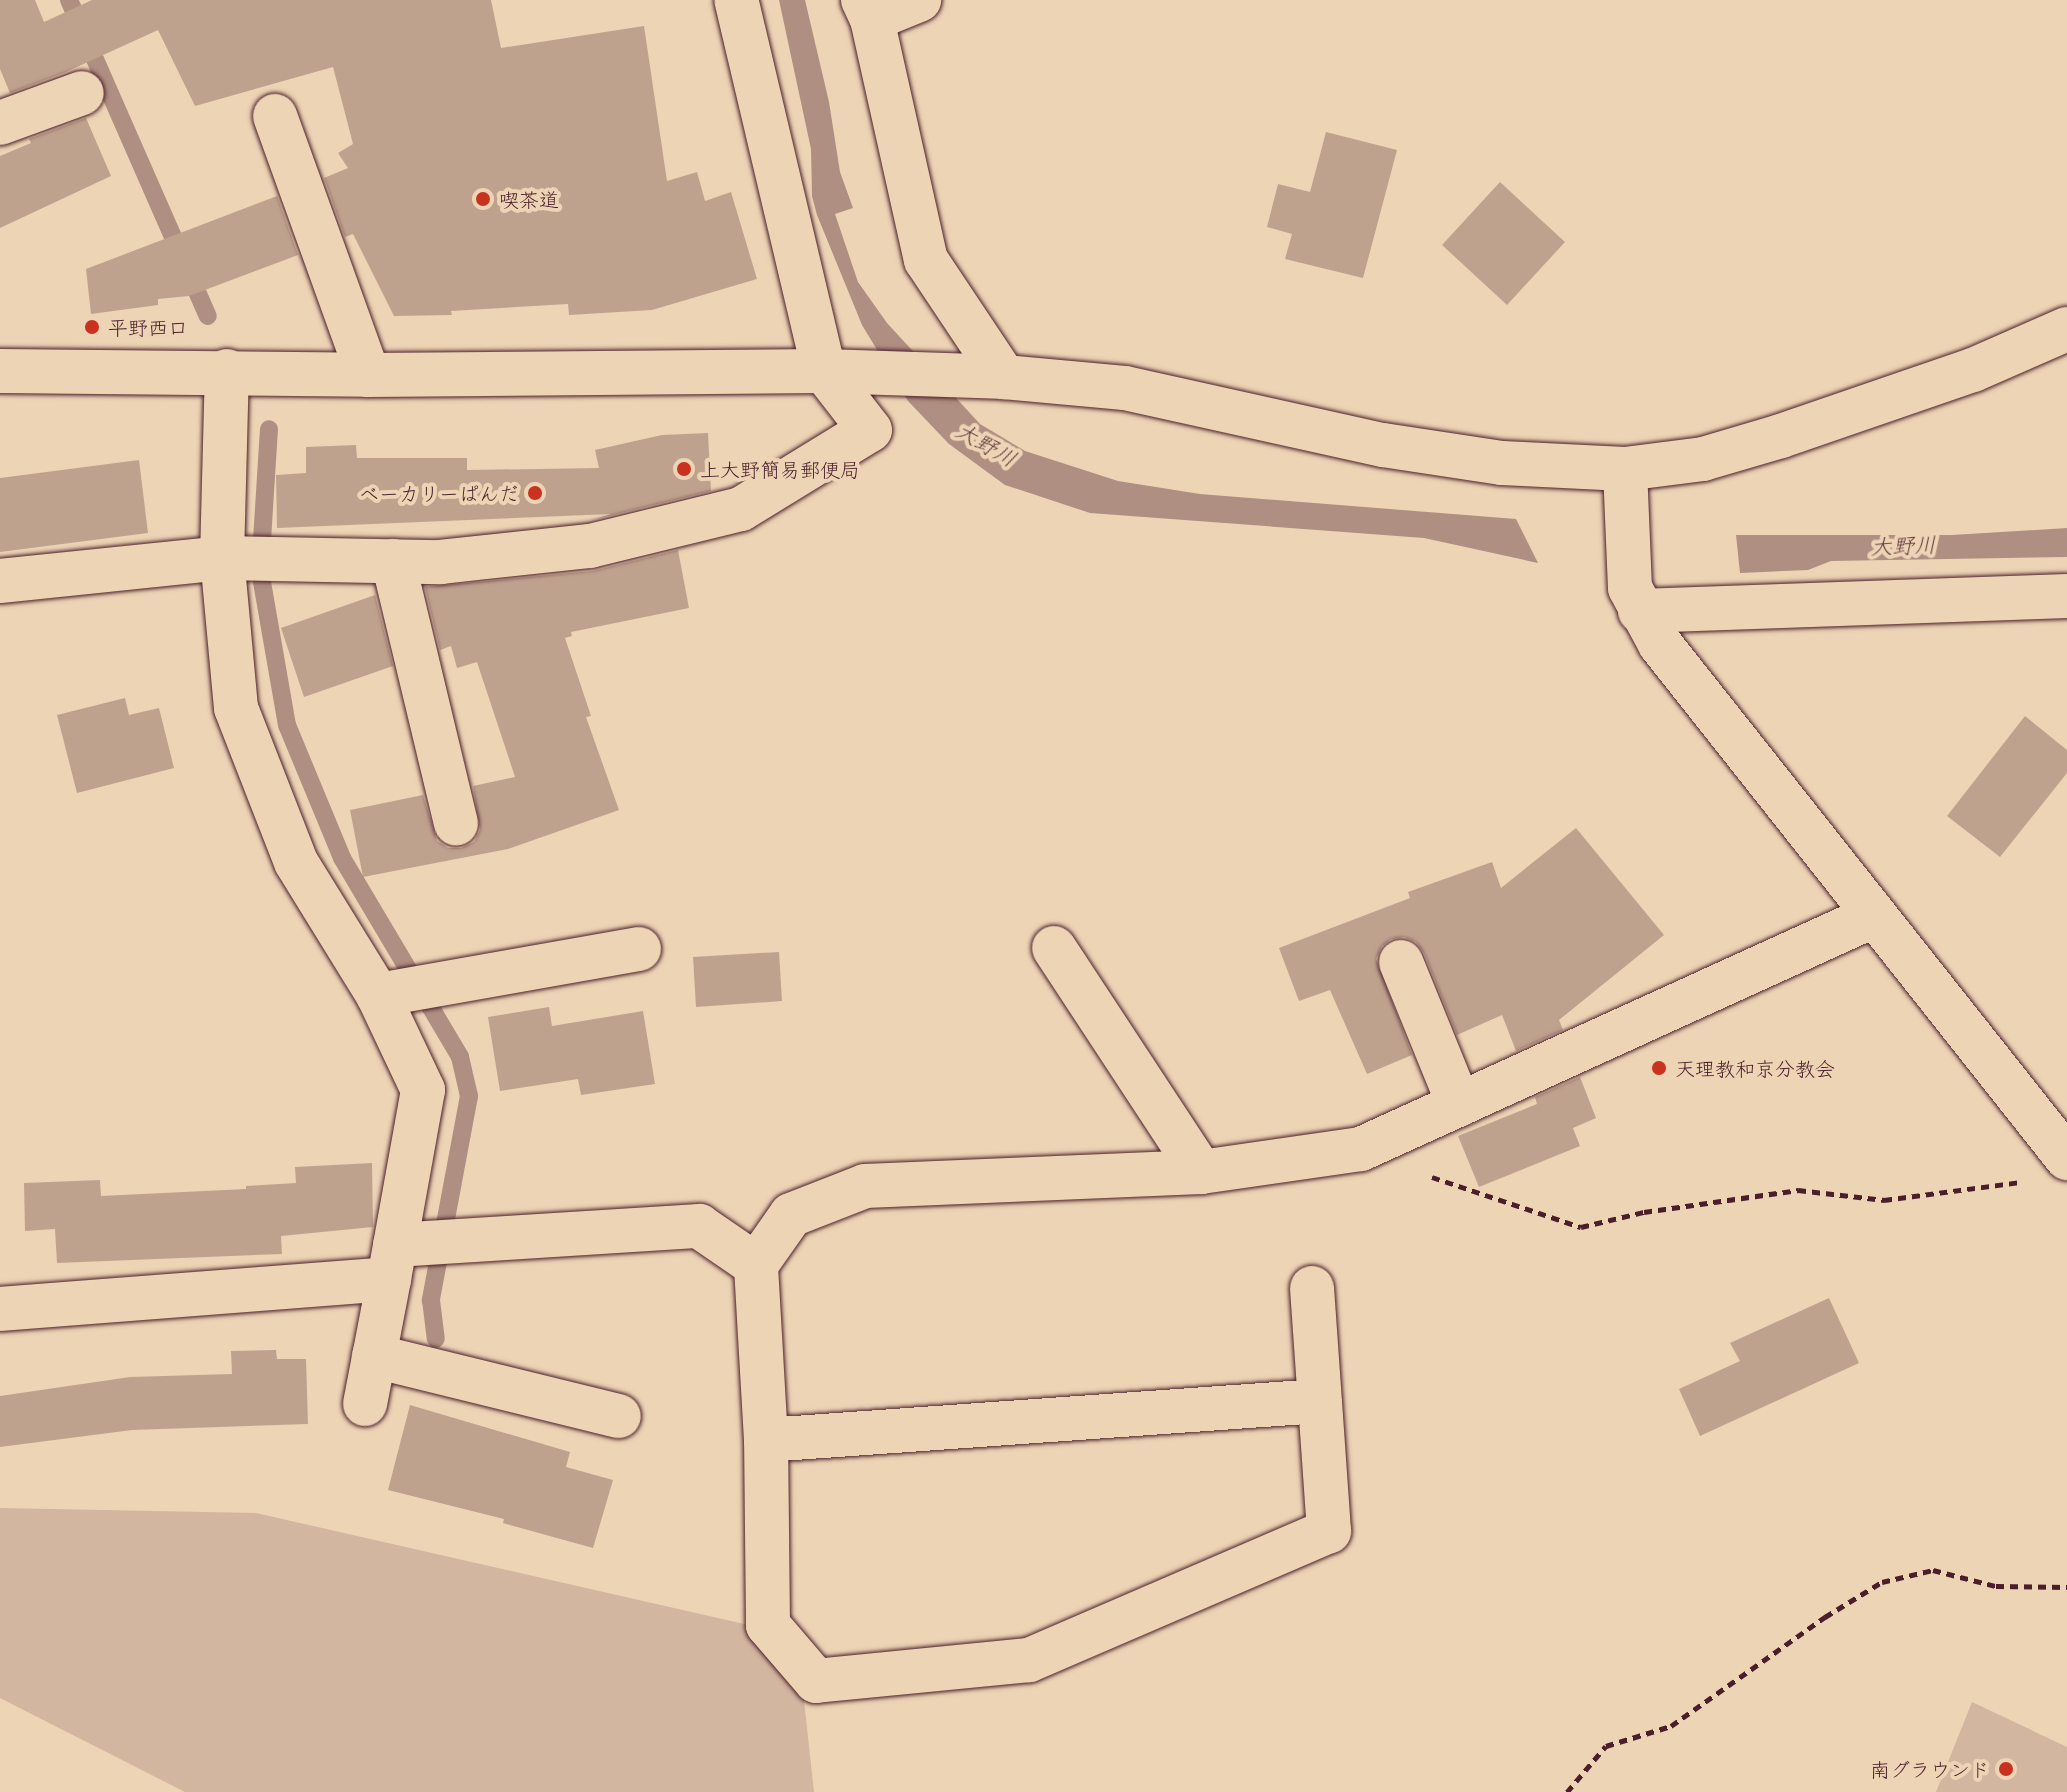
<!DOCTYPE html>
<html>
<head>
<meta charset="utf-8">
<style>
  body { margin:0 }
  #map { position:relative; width:2067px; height:1792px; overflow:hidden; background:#edd4b5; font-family:"Playpen Sans","Klee One",sans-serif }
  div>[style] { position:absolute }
  .green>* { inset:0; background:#d2b69f }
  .water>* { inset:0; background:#af8f81 }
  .stream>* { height:18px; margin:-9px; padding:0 9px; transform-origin:9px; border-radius:9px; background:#af8f81 }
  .building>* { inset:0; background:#bfa28e }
  .path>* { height:5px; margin-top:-2.5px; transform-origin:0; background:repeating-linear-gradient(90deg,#4a1f2b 0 8px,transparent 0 14px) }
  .roads { filter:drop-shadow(0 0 2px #4a1f2b) drop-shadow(0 0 2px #4a1f2b) }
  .street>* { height:44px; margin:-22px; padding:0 22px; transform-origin:22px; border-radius:22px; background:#edd4b5 }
  .secondary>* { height:44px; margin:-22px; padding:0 22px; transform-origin:22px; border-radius:22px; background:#edd4b5 }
  .dots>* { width:22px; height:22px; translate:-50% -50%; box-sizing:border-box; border:4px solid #edd4b5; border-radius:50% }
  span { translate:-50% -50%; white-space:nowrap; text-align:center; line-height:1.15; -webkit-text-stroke:8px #edd4b5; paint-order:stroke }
  .poi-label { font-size:20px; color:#4a1f2b }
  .left { translate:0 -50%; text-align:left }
  .right { translate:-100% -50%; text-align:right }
  .water-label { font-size:22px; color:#633b40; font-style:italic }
</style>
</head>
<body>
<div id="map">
  <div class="green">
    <i style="clip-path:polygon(0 1508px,256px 1513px,797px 1636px,814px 1792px,185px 1792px,0 1698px)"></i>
    <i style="clip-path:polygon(1972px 1702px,2067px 1747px,2067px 1792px,1936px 1792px)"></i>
  </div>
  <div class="water">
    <i style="clip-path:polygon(779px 0,805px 0,829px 102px,840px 172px,853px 208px,835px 214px,858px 282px,887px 323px,980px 424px,1025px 451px,1118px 481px,1200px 494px,1516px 519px,1538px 563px,1424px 538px,1090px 513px,1005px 485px,949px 444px,908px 401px,862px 325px,817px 215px,812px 196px,811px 149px)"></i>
    <i style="clip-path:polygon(2067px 528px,2067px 557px,1831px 561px,1808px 570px,1740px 573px,1736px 535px,1952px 535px)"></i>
  </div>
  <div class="stream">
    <i style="left:69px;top:0;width:345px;rotate:66.3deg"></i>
    <i style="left:262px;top:540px;width:111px;rotate:-86.4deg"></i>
    <i style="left:262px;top:582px;width:145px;rotate:80.1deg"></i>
    <i style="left:287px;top:725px;width:144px;rotate:67.5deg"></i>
    <i style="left:342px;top:858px;width:231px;rotate:59.3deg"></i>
    <i style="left:460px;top:1057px;width:40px;rotate:77deg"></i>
    <i style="left:469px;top:1096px;width:208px;rotate:100.6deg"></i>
    <i style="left:431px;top:1300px;width:39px;rotate:83deg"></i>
  </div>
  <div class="building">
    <i style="clip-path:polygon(0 0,35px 0,44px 22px,92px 0,491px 0,501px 48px,644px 26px,667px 181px,697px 172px,705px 201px,731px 192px,757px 279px,652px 310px,569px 315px,568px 304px,451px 311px,452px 315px,394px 316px,353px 234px,345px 237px,324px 178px,348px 168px,338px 153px,353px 144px,333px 67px,195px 106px,158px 30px,66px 72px,10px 93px,0 69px)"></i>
    <i style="clip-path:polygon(86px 118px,111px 176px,0 228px,0 156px,31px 143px,29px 139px)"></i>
    <i style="clip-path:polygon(1326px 132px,1397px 150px,1363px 278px,1285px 259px,1292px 234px,1267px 227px,1278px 184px,1310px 192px)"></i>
    <i style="clip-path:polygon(1500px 182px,1565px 242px,1507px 305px,1442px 245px)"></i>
    <i style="clip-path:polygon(277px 196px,298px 255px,189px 296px,158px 299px,158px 305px,91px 314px,86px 269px)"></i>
    <i style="clip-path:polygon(708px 433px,711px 491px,596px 519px,611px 514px,277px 528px,276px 475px,306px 473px,306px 447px,356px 445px,357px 458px,467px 458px,467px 470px,599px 468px,595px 450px,662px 435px)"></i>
    <i style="clip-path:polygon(139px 460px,148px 533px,0 552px,0 478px)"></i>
    <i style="clip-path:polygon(678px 550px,689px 608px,571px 632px,572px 636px,565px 638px,591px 716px,586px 717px,619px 810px,508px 849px,363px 877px,350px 810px,423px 795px,437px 841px,448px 848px,461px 848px,474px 842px,480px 830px,473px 786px,515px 777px,477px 662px,457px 668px,451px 646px,440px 650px,425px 587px,593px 571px)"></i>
    <i style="clip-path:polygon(375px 595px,393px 666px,304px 697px,281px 628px)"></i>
    <i style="clip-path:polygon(125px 698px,129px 715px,159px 708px,174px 768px,77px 793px,57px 715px)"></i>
    <i style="clip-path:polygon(2025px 716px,2067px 750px,2067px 773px,2000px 857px,1947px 816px)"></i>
    <i style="clip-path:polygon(1576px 828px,1664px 935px,1559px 1020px,1563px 1030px,1516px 1051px,1502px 1015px,1457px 1035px,1424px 953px,1416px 942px,1404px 937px,1391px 939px,1382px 946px,1376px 959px,1412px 1055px,1367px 1074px,1330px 990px,1299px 1001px,1279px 948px,1410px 898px,1408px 892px,1492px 862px,1501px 888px)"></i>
    <i style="clip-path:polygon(779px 952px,782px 1001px,696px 1007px,693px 957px)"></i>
    <i style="clip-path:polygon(549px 1007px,552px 1026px,643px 1011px,655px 1084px,581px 1095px,578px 1079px,500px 1091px,488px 1017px)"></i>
    <i style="clip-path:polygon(1580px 1077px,1596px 1118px,1573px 1128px,1580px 1146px,1479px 1187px,1458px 1136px,1537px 1104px,1535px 1097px)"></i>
    <i style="clip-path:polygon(372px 1163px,373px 1227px,281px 1236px,282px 1254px,57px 1263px,55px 1229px,25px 1231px,24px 1183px,100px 1180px,101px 1196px,246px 1189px,246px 1186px,296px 1183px,295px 1167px)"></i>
    <i style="clip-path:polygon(1829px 1298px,1859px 1363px,1700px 1436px,1679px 1389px,1740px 1361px,1730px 1343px)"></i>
    <i style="clip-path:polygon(276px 1350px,277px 1359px,306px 1359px,308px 1424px,132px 1430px,0 1447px,0 1396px,130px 1377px,232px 1374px,231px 1351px)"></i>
    <i style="clip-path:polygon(410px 1405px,570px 1452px,566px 1467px,613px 1480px,593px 1548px,503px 1523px,504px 1519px,388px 1490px)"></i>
  </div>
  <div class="path">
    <i style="left:1432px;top:1177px;width:157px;rotate:18.6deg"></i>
    <i style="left:1581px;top:1227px;width:65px;rotate:-13.4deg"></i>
    <i style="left:1644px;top:1212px;width:156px;rotate:-8.1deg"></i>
    <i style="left:1798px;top:1190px;width:87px;rotate:6.6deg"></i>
    <i style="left:1884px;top:1200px;width:137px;rotate:-7.5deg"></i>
    <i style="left:1567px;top:1792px;width:60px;rotate:-49.7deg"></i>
    <i style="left:1606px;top:1746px;width:68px;rotate:-17.1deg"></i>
    <i style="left:1671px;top:1726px;width:189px;rotate:-35.3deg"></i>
    <i style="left:1825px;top:1617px;width:67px;rotate:-31.6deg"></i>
    <i style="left:1882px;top:1582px;width:52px;rotate:-13.2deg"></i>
    <i style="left:1933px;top:1570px;width:65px;rotate:14.3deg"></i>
    <i style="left:1996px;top:1586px;width:71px;rotate:0.8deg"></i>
  </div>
  <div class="roads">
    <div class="street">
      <i style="left:863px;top:0;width:21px;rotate:65deg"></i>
      <i style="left:872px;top:19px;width:247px;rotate:77.4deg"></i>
      <i style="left:926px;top:260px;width:141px;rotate:56.3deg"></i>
      <i style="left:872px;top:19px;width:51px;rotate:-22deg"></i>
      <i style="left:275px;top:116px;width:275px;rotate:70.2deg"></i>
      <i style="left:0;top:123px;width:87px;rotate:-20.1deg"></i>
      <i style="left:393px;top:561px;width:270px;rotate:76.5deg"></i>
      <i style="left:0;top:581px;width:223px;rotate:-5.9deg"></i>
      <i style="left:222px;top:558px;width:218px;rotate:1.1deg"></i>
      <i style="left:440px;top:562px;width:151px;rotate:-6.1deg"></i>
      <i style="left:590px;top:546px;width:155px;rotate:-13.8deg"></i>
      <i style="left:741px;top:509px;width:151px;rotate:-31.5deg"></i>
      <i style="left:870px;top:430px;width:75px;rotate:-127.9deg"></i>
      <i style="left:824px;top:371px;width:381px;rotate:-103.3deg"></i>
      <i style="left:1640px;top:611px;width:427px;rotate:-2deg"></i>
      <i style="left:1054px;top:948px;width:268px;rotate:56.7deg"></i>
      <i style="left:1401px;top:962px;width:154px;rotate:67.9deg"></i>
      <i style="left:378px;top:995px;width:265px;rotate:-10deg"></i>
      <i style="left:395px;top:1245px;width:305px;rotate:-3.6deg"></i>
      <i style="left:699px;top:1226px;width:69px;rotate:34.4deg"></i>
      <i style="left:1312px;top:1288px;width:244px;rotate:86deg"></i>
      <i style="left:1329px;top:1531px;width:327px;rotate:156.7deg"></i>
      <i style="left:1029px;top:1660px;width:214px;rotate:174.4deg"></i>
      <i style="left:816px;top:1681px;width:74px;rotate:-130.6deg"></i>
      <i style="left:768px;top:1625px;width:185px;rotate:-90.6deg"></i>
      <i style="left:766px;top:1440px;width:175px;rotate:-93.3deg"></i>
      <i style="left:756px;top:1265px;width:61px;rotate:-55deg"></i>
      <i style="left:791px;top:1215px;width:79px;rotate:-21.4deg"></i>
      <i style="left:865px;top:1186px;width:336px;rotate:-2.4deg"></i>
      <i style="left:1201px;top:1172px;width:162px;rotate:-8.2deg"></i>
      <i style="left:1361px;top:1149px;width:563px;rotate:-24.47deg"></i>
      <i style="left:0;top:1309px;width:390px;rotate:-4.4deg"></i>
      <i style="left:389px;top:1279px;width:192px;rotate:-79.8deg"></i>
      <i style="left:423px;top:1090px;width:105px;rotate:-115.3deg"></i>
      <i style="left:378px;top:995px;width:156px;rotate:-121.7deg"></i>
      <i style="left:296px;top:862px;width:165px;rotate:-111.3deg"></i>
      <i style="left:236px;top:708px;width:151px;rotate:-95.3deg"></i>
      <i style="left:222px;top:558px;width:187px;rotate:-88.5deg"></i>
      <i style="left:374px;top:1356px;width:252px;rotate:13.8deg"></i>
      <i style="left:365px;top:1404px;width:127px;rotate:-79.1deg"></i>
      <i style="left:766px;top:1440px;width:555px;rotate:-4.03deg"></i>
    </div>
    <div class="secondary">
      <i style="left:0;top:371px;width:368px;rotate:0.6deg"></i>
      <i style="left:368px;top:375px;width:456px;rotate:-0.5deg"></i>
      <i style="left:824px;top:371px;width:180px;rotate:1.9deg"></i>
      <i style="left:1004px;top:377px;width:121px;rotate:5.2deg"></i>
      <i style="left:1125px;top:388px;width:264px;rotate:12.5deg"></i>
      <i style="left:1383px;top:445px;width:120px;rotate:8.6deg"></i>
      <i style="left:1502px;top:463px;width:123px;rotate:2.8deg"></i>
      <i style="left:1625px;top:469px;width:79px;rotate:-7.3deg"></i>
      <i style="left:1703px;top:459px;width:81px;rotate:-16.4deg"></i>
      <i style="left:1781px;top:436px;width:203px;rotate:-19deg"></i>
      <i style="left:1973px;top:370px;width:103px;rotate:-23.6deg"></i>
      <i style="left:1625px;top:469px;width:119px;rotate:87.6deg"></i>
      <i style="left:1630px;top:588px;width:64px;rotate:61.8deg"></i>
      <i style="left:1660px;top:644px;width:656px;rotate:51.63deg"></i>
    </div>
  </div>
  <div class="dots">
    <i style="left:483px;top:199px;background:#c8321e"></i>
    <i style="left:92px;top:327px;background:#c8321e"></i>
    <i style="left:684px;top:469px;background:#c8321e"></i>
    <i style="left:535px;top:493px;background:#c8321e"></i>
    <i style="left:1659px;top:1068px;background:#c8321e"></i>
    <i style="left:2006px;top:1769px;background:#c8321e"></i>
  </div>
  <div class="poi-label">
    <span class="left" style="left:499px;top:199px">喫茶道</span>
    <span class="left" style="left:108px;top:327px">平野西口</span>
    <span class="left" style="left:700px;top:469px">上大野簡易郵便局</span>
    <span class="right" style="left:519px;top:493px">ベーカリーぱんだ</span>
    <span class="left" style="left:1675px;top:1068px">天理教和京分教会</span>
    <span class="right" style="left:1990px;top:1769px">南グラウンド</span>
  </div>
  <div class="water-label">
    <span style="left:987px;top:443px;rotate:30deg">大野川</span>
    <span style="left:1903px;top:544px;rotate:-2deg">大野川</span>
  </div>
</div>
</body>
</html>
